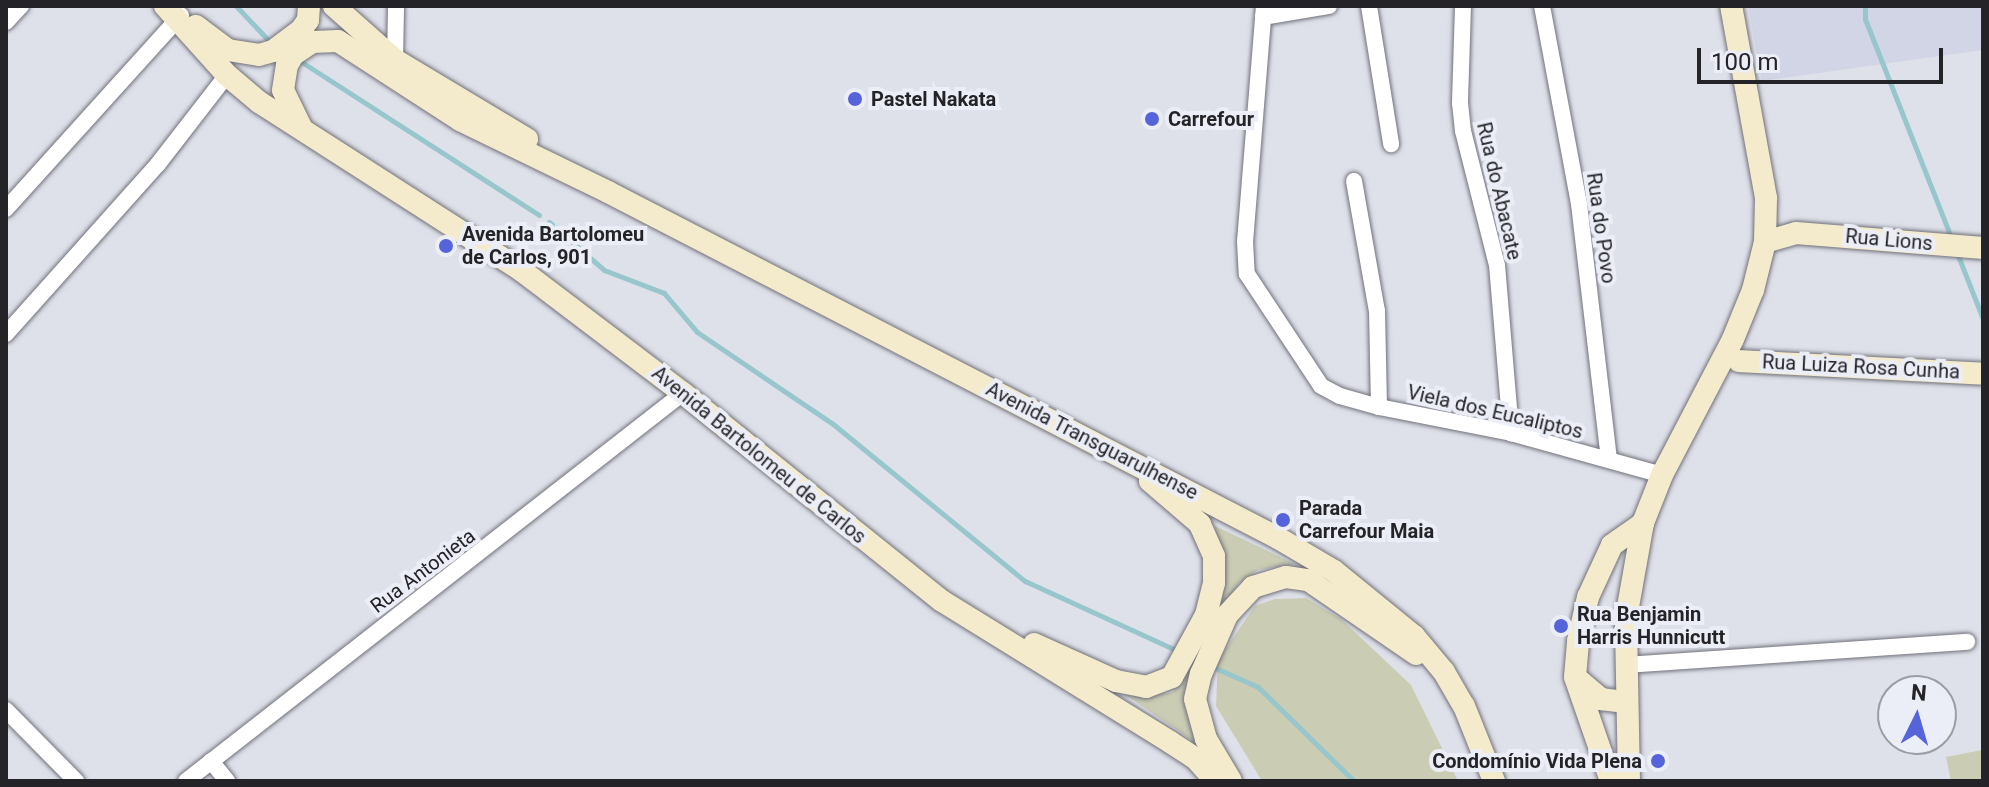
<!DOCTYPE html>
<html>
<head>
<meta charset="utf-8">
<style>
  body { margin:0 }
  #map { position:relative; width:1989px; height:787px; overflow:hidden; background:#dfe1ea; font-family:Roboto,sans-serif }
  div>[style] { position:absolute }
  .built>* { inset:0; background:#d2d5e5 }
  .green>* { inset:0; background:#caccb4 }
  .stream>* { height:5px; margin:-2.5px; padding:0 2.5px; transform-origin:2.5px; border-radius:2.5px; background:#97c6cc }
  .roads { filter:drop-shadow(0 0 2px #70717a) drop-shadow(0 0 2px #70717a) }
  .street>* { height:16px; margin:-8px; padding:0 8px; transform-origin:8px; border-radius:8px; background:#fff }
  .secondary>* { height:22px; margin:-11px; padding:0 11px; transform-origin:11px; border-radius:11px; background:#f4ebcc }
  .dots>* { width:22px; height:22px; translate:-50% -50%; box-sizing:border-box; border:4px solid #eceef7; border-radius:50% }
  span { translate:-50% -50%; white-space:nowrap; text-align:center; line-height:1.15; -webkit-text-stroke:8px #eceef7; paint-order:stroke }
  .poi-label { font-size:20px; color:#242428; font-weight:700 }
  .left { translate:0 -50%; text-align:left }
  .right { translate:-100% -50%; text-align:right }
  .street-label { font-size:20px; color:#242428 }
  .frame { position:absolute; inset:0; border:8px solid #242428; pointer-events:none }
  .north { position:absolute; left:1877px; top:675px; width:80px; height:80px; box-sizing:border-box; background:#eceef7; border:2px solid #9c9da4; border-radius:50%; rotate:5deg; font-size:22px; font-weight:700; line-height:32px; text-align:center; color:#242428 }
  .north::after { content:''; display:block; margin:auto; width:28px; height:36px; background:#5564db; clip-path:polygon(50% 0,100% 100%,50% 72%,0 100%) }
  .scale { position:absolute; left:1697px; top:48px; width:246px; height:36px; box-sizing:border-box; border:4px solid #242428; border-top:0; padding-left:10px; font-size:24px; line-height:28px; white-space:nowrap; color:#242428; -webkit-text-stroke:6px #eceef7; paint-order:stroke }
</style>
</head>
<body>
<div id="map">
  <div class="built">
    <i style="clip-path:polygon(1748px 6px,1983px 6px,1983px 50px,1762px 81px)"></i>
  </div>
  <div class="green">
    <i style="clip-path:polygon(1215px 526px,1295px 564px,1258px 570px,1239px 583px,1219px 610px,1184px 695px,1190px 722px,1208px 751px,1117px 689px,1145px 696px,1173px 692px,1213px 608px,1220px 581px)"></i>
    <i style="clip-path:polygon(1306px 598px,1341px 619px,1411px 685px,1458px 781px,1262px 781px,1216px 706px,1218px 660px,1255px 606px,1275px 599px)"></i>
    <i style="clip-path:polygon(1982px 750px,1983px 781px,1951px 781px,1946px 757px)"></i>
  </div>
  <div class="stream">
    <i style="left:236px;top:6px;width:51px;rotate:46.6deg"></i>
    <i style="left:1865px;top:6px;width:13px;rotate:90deg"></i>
    <i style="left:1865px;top:19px;width:238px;rotate:68.5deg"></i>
    <i style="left:297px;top:59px;width:288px;rotate:32.8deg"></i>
    <i style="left:549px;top:222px;width:73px;rotate:41.1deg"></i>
    <i style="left:604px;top:270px;width:64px;rotate:21deg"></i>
    <i style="left:664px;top:293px;width:51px;rotate:49.8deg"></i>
    <i style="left:697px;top:332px;width:164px;rotate:34.1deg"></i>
    <i style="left:833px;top:424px;width:248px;rotate:39.3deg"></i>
    <i style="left:1025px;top:581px;width:170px;rotate:24.6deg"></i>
    <i style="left:1957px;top:253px;width:71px;rotate:68.5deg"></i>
    <i style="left:1211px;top:666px;width:51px;rotate:24.1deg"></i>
    <i style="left:1258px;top:687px;width:134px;rotate:44.4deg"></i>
  </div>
  <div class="roads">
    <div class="street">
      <i style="left:1264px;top:6px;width:236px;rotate:94.6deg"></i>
      <i style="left:1245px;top:241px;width:33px;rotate:87deg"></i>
      <i style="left:1247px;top:274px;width:134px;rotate:56.5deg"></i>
      <i style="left:1321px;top:386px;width:21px;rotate:28deg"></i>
      <i style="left:1340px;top:396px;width:41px;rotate:15.8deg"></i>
      <i style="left:1379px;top:407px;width:135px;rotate:11.1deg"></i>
      <i style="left:1511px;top:433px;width:157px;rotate:15.5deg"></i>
      <i style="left:1369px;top:6px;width:140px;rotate:80.9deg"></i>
      <i style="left:1463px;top:6px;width:97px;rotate:91.8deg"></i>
      <i style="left:1460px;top:103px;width:28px;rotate:84deg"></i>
      <i style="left:1463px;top:131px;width:138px;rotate:75.8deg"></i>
      <i style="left:1497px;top:265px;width:169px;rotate:85.2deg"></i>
      <i style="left:1542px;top:6px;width:201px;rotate:79.4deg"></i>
      <i style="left:1579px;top:204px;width:256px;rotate:83.3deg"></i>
      <i style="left:1263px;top:17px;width:67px;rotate:-9.5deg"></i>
      <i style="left:6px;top:22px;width:22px;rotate:-47deg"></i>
      <i style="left:395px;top:60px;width:54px;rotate:-88.9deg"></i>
      <i style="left:1354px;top:181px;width:132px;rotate:80deg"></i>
      <i style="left:1377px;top:311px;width:96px;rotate:88.8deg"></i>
      <i style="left:6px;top:209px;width:261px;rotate:-47.9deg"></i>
      <i style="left:6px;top:334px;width:228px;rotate:-48.2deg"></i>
      <i style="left:158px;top:164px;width:113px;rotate:-52.2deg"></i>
      <i style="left:1626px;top:665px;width:342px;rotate:-3.9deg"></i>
      <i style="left:6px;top:710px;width:100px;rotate:45.4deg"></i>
      <i style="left:211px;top:761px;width:26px;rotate:51deg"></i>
      <i style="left:186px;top:781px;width:631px;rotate:-37.98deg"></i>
    </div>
    <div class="secondary">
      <i style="left:165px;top:6px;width:93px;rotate:48.1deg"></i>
      <i style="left:227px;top:75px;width:42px;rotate:40.2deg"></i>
      <i style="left:259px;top:102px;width:313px;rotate:32.7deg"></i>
      <i style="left:522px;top:271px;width:202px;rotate:37.2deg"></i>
      <i style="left:683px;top:393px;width:332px;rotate:38.8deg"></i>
      <i style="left:942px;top:601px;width:268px;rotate:31.7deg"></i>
      <i style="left:1170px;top:742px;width:30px;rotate:33deg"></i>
      <i style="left:1195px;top:758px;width:31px;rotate:48deg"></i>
      <i style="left:334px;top:6px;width:81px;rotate:41.5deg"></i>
      <i style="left:395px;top:60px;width:154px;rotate:30.9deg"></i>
      <i style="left:196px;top:26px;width:40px;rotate:37deg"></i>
      <i style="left:228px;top:50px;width:31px;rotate:9deg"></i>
      <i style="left:259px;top:55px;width:15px;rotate:-16deg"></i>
      <i style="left:273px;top:51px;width:35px;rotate:-37deg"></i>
      <i style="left:301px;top:30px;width:12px;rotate:-55deg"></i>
      <i style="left:308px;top:20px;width:14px;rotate:-86deg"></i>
      <i style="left:302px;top:129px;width:43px;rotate:-116deg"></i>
      <i style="left:283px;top:90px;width:25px;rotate:-81deg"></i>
      <i style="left:287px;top:65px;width:12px;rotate:-59deg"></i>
      <i style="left:293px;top:55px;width:23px;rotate:-34deg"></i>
      <i style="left:312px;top:42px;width:26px;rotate:-2deg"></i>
      <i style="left:338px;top:41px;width:145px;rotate:32.9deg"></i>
      <i style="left:460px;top:120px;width:165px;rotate:25.9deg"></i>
      <i style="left:608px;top:192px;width:754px;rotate:27.31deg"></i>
      <i style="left:1278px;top:538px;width:65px;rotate:30.5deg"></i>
      <i style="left:1334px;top:571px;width:103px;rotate:39.1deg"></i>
      <i style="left:1414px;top:636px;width:47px;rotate:50.2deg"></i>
      <i style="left:1444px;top:672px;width:39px;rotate:60deg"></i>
      <i style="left:1464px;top:706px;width:81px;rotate:68.2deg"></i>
      <i style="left:1765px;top:242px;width:32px;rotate:-16deg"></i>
      <i style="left:1796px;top:233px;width:188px;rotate:4.6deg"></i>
      <i style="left:1739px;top:361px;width:244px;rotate:3deg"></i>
      <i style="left:1034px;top:644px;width:90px;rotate:24.3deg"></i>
      <i style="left:1116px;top:681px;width:31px;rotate:11deg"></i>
      <i style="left:1146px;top:687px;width:28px;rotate:-21deg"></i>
      <i style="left:1172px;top:677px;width:71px;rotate:-61.3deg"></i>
      <i style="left:1206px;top:615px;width:33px;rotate:-76deg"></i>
      <i style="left:1214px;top:583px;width:27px;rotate:-90deg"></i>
      <i style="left:1214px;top:556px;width:35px;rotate:-114deg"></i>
      <i style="left:1200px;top:524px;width:66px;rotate:-139.3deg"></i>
      <i style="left:1576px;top:678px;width:33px;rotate:40deg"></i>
      <i style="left:1601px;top:699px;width:25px;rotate:7deg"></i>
      <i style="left:1231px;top:781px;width:49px;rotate:-120.8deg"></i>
      <i style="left:1206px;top:739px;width:41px;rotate:-105.4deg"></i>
      <i style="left:1195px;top:699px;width:26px;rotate:-77deg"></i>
      <i style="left:1201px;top:674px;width:64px;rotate:-66.2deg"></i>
      <i style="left:1227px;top:615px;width:38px;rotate:-47deg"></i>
      <i style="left:1253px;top:587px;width:34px;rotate:-17deg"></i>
      <i style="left:1286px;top:577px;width:22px;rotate:8deg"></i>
      <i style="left:1308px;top:580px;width:131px;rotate:34.4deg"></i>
      <i style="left:1611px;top:781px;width:110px;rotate:-109.1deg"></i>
      <i style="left:1575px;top:677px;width:36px;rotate:-85deg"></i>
      <i style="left:1578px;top:641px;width:45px;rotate:-77.2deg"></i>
      <i style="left:1588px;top:597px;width:57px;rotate:-65.2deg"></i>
      <i style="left:1612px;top:545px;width:38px;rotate:-35deg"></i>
      <i style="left:1629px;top:781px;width:163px;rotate:-91.1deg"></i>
      <i style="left:1626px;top:618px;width:97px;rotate:-79.9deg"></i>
      <i style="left:1643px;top:523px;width:52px;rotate:-68.4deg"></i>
      <i style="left:1662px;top:475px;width:153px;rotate:-62.4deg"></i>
      <i style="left:1733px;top:339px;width:53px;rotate:-67.8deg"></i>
      <i style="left:1753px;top:290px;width:49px;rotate:-76deg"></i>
      <i style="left:1765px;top:242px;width:44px;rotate:-88.7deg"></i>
      <i style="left:1766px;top:198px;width:195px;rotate:-100.3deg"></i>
    </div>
  </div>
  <div class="dots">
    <i style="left:855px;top:99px;background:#5564db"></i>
    <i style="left:1152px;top:119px;background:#5564db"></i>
    <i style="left:446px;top:246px;background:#5564db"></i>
    <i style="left:1283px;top:520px;background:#5564db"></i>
    <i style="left:1561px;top:626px;background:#5564db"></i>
    <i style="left:1658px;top:761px;background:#5564db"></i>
  </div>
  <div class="poi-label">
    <span class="left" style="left:871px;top:99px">Pastel Nakata</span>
    <span class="left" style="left:1168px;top:119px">Carrefour</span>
    <span class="left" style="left:462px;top:246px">Avenida Bartolomeu<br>de Carlos, 901</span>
    <span class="left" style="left:1299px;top:520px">Parada<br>Carrefour Maia</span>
    <span class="left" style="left:1577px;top:626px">Rua Benjamin<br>Harris Hunnicutt</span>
    <span class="right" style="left:1642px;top:761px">Condomínio Vida Plena</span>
  </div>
  <div class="street-label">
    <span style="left:1499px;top:191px;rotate:77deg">Rua do Abacate</span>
    <span style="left:1601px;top:228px;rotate:82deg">Rua do Povo</span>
    <span style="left:1889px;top:240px;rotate:5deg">Rua Lions</span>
    <span style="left:1861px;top:367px;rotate:3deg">Rua Luiza Rosa Cunha</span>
    <span style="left:1495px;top:412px;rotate:13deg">Viela dos Eucaliptos</span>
    <span style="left:1092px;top:441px;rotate:27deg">Avenida Transguarulhense</span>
    <span style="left:759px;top:455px;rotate:39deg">Avenida Bartolomeu de Carlos</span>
    <span style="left:423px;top:571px;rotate:-37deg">Rua Antonieta</span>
  </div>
  <div class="frame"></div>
  <div class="north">N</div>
  <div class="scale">100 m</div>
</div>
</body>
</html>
